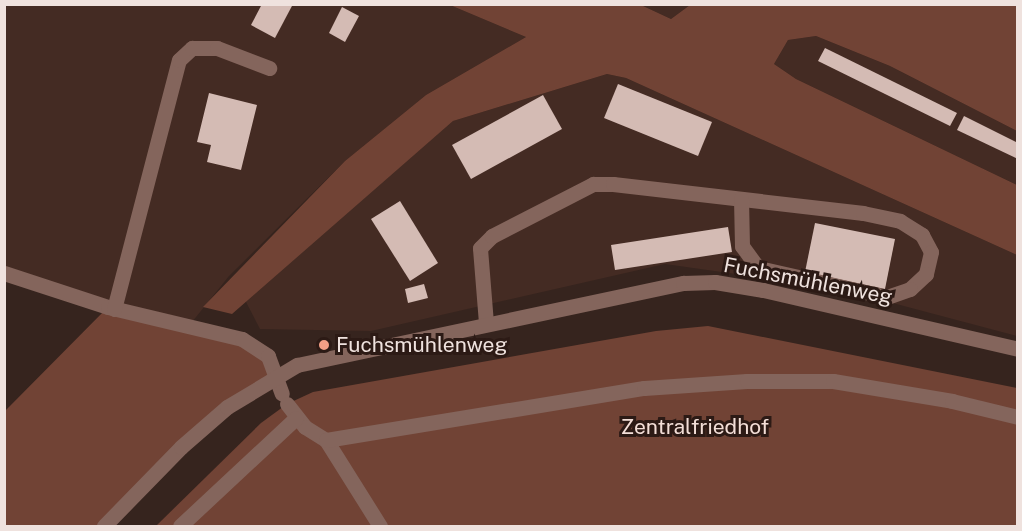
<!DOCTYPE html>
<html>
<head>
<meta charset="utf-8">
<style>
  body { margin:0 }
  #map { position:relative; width:1022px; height:531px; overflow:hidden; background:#36241e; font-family:"Public Sans",sans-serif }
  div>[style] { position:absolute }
  .built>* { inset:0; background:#442b23 }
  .green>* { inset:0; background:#714335 }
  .building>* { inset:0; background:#d4bbb4 }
  .minor>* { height:15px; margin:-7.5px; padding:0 7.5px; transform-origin:7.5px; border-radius:7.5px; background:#84655c }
  .dots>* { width:16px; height:16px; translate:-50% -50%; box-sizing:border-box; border:3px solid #2c1a15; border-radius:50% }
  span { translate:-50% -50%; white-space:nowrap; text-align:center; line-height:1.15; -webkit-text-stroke:6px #2c1a15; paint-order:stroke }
  .street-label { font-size:21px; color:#efe2de }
  .poi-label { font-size:21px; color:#efe2de }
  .left { translate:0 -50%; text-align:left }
  .park-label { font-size:21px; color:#f3ded7 }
  .frame { position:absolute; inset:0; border:6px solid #efe2de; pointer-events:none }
</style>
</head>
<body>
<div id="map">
  <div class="built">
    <i style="clip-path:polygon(4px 5px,450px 5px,526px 37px,426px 95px,345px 161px,229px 276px,188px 327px,5px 273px)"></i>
    <i style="clip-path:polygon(641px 5px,690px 5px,671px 19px)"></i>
    <i style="clip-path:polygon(816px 36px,890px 66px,1017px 131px,1017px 185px,796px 79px,774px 64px,788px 40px)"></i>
    <i style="clip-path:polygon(607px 74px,626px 78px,1017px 255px,1017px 336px,836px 288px,665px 264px,371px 331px,260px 329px,245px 300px,453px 121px)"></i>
  </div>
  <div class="green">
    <i style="clip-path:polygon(690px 5px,1017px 5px,1017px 131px,890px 66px,816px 36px,788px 40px,774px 64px,796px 79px,1017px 185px,1017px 255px,626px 78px,607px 74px,453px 121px,232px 314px,203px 307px,345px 161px,426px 95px,526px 37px,450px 5px,641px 5px,671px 19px)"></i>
    <i style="clip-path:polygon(108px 307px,256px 348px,275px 377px,251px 390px,104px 526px,5px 526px,5px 411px)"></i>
    <i style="clip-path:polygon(708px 326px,1017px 388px,1017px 526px,156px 526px,261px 423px,287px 404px,313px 392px,656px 331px)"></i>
  </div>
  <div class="building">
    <i style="clip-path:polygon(262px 4px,293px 4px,275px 38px,251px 25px)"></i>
    <i style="clip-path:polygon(342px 7px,359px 16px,345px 42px,329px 33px)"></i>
    <i style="clip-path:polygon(825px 48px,957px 113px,950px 126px,818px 61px)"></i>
    <i style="clip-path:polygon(618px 84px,712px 122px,698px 156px,604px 118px)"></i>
    <i style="clip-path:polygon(209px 93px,257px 105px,241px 170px,207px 162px,211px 145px,197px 142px)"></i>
    <i style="clip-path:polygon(543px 95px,562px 129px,471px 179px,452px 145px)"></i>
    <i style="clip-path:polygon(964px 116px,1018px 143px,1018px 159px,957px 130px)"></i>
    <i style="clip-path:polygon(400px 201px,438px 263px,410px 281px,371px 219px)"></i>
    <i style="clip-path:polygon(815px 223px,895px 239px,885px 289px,805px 272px)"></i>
    <i style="clip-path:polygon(728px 227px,732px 252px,615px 270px,611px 245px)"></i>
    <i style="clip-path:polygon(424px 284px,428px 298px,408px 303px,405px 289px)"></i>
  </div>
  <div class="minor">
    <i style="left:4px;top:273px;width:109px;rotate:18.1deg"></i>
    <i style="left:108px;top:307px;width:138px;rotate:13.4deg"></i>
    <i style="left:242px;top:339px;width:31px;rotate:33deg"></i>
    <i style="left:268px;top:356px;width:40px;rotate:69.8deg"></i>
    <i style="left:114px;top:309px;width:257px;rotate:-75.4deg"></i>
    <i style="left:179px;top:60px;width:18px;rotate:-43deg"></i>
    <i style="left:192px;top:48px;width:25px"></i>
    <i style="left:217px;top:48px;width:56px;rotate:21deg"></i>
    <i style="left:486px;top:323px;width:75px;rotate:-94.6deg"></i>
    <i style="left:480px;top:248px;width:17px;rotate:-45deg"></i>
    <i style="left:492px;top:236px;width:114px;rotate:-27.2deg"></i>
    <i style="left:593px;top:184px;width:20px"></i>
    <i style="left:613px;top:184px;width:252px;rotate:6.6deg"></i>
    <i style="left:863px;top:213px;width:38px;rotate:12deg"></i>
    <i style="left:900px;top:221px;width:26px;rotate:32deg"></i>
    <i style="left:922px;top:235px;width:19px;rotate:62deg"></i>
    <i style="left:931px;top:252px;width:23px;rotate:103deg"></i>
    <i style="left:926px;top:274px;width:22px;rotate:137deg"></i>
    <i style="left:910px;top:289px;width:24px;rotate:161deg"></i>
    <i style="left:887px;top:297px;width:132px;rotate:-167.3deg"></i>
    <i style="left:758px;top:268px;width:27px;rotate:-126deg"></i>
    <i style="left:742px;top:246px;width:47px;rotate:-91.2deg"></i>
    <i style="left:287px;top:404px;width:29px;rotate:52deg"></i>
    <i style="left:305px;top:427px;width:25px;rotate:32deg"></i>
    <i style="left:326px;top:440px;width:102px;rotate:57.9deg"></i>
    <i style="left:326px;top:440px;width:322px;rotate:-9.3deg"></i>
    <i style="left:644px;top:388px;width:103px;rotate:-3.9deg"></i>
    <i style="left:747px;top:381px;width:86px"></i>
    <i style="left:833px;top:381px;width:121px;rotate:9.5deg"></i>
    <i style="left:952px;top:401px;width:68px;rotate:13.6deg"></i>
    <i style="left:104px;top:526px;width:110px;rotate:-45.7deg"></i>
    <i style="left:181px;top:447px;width:61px;rotate:-41deg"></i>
    <i style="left:227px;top:407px;width:82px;rotate:-31deg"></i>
    <i style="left:297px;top:365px;width:395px;rotate:-12deg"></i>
    <i style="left:683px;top:283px;width:32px;rotate:-2deg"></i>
    <i style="left:715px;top:282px;width:49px;rotate:9.5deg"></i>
    <i style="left:763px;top:290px;width:262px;rotate:13deg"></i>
    <i style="left:180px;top:526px;width:158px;rotate:-43deg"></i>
  </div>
  <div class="dots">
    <i style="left:324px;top:345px;background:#f39f85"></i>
  </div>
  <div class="street-label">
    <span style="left:808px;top:281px;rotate:11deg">Fuchsmühlenweg</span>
  </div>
  <div class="poi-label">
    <span class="left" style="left:336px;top:345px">Fuchsmühlenweg</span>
  </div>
  <div class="park-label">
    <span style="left:695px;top:427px">Zentralfriedhof</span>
  </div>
  <div class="frame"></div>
</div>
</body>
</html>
